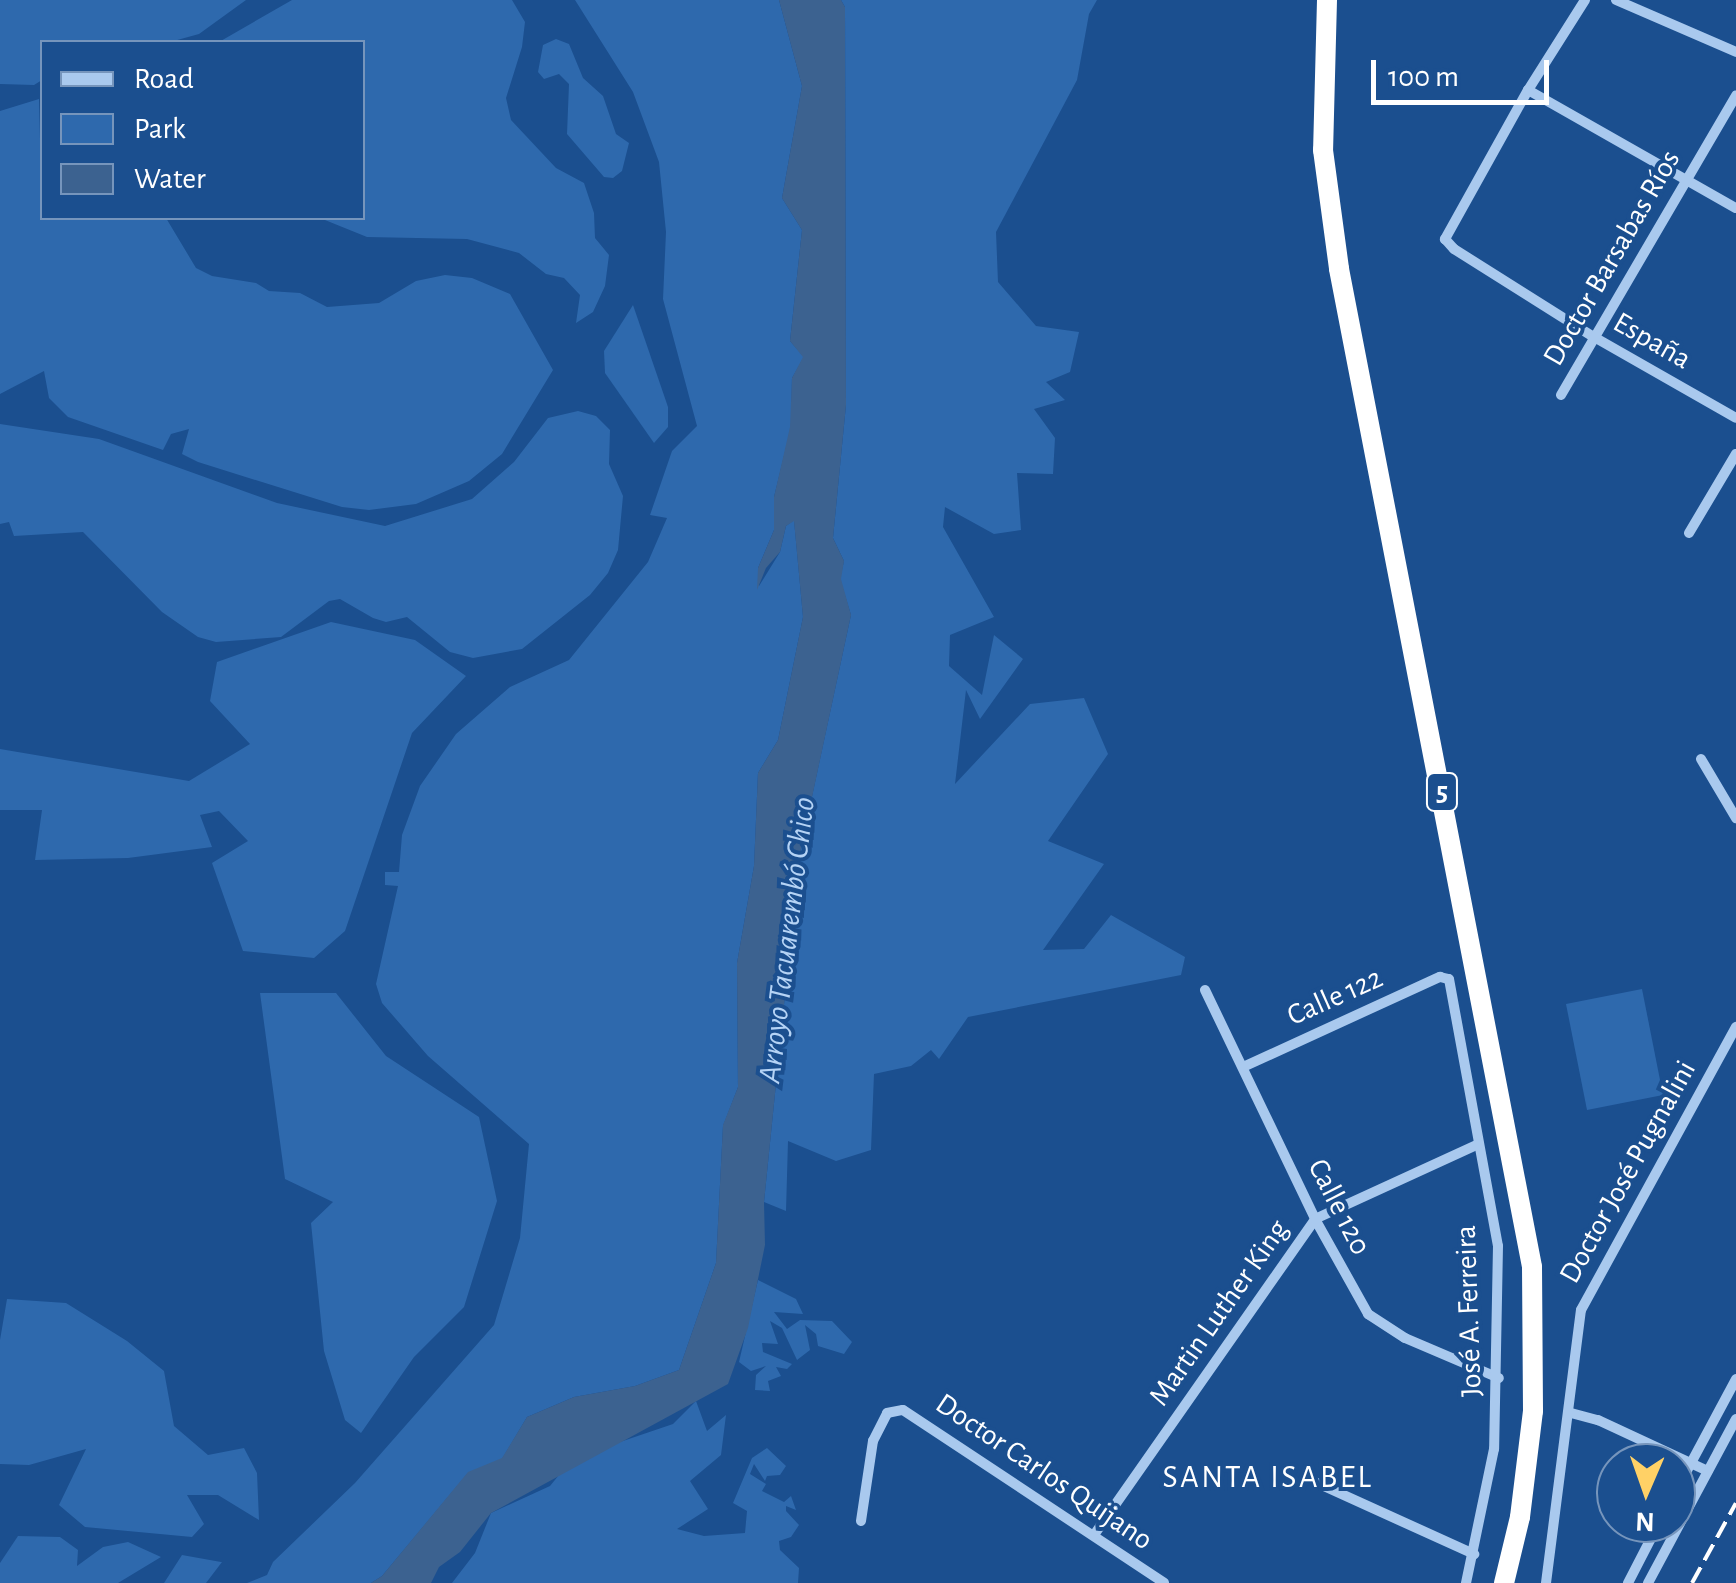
<!DOCTYPE html>
<html>
<head>
<meta charset="utf-8">
<style>
  body { margin:0 }
  #map { position:relative; width:1736px; height:1583px; overflow:hidden; background:#1b4f8f; font-family:"Alegreya Sans",sans-serif }
  div>[style] { position:absolute }
  .green>* { inset:0; background:#2e69ad }
  .water>* { inset:0; background:#3c6290 }
  .street>* { height:10px; margin:-5px; padding:0 5px; transform-origin:5px; border-radius:5px; background:#a9c9ee }
  .highway>* { height:20px; margin:-10px; padding:0 10px; transform-origin:10px; border-radius:10px; background:#fff }
  .rail>* { height:4px; margin-top:-2px; transform-origin:0; background:repeating-linear-gradient(90deg,#fff 0 18px,transparent 0 26px) }
  span { translate:-50% -50%; white-space:nowrap; text-align:center; line-height:1.15; -webkit-text-stroke:8px #1b4f8f; paint-order:stroke }
  .shield-label span { padding:2px 8px; background:#1b4f8f; border:2px solid; border-radius:8px; -webkit-text-stroke-width:0 }
  .shield-label { font-size:28px; color:#fff; font-weight:700 }
  .street-label { font-size:30px; color:#fff }
  .water-label { font-size:32px; color:#b5d3f5; font-style:italic }
  .neighbourhood-label { font-size:32px; color:#fff; letter-spacing:2.5px }
  .legend { position:absolute; left:40px; top:40px; width:325px; height:180px; box-sizing:border-box; background:#1b4f8f; border:2px solid #7695bc; margin:0; padding:12px 18px; list-style:none; font-size:30px; color:#fff }
  .legend li { display:flex; align-items:center; gap:20px; height:50px }
  .legend b { width:50px; border:2px solid #7695bc }
  .north { position:absolute; left:1596px; top:1443px; width:100px; height:100px; box-sizing:border-box; background:#1b4f8f; border:2px solid #7695bc; border-radius:50%; rotate:182deg; font-size:28px; font-weight:700; line-height:40px; text-align:center; color:#fff }
  .north::after { content:''; display:block; margin:auto; width:35px; height:45px; background:#ffd166; clip-path:polygon(50% 0,100% 100%,50% 72%,0 100%) }
  .scale { position:absolute; left:1371px; top:60px; width:178px; height:45px; box-sizing:border-box; border:5px solid #fff; border-top:0; padding-left:12px; font-size:30px; line-height:35px; white-space:nowrap; color:#fff; -webkit-text-stroke:8px #1b4f8f; paint-order:stroke }
</style>
</head>
<body>
<div id="map">
  <div class="green">
    <i style="clip-path:polygon(0 0,246px 0,199px 34px,170px 42px,42px 42px,42px 80px,34px 85px,0 84px)"></i>
    <i style="clip-path:polygon(292px 0,512px 0,525px 22px,522px 47px,506px 98px,511px 120px,556px 168px,584px 183px,594px 213px,595px 238px,609px 255px,605px 286px,593px 312px,576px 323px,580px 295px,564px 278px,546px 274px,519px 253px,467px 239px,367px 237px,320px 218px,362px 218px,362px 42px,219px 42px)"></i>
    <i style="clip-path:polygon(575px 0,779px 0,802px 86px,782px 198px,802px 230px,790px 341px,804px 357px,792px 378px,791px 427px,774px 497px,774px 530px,758px 568px,759px 586px,780px 552px,786px 526px,794px 520px,803px 617px,778px 740px,758px 773px,754px 866px,737px 963px,738px 1087px,723px 1126px,716px 1263px,679px 1370px,635px 1386px,574px 1397px,527px 1417px,502px 1459px,468px 1473px,382px 1576px,371px 1583px,247px 1583px,267px 1575px,273px 1562px,355px 1483px,494px 1325px,520px 1238px,529px 1144px,428px 1056px,382px 1003px,376px 984px,398px 886px,385px 885px,385px 872px,399px 872px,402px 835px,420px 786px,456px 734px,510px 687px,569px 660px,648px 562px,667px 518px,650px 515px,672px 451px,697px 426px,663px 299px,666px 232px,659px 162px,633px 92px)"></i>
    <i style="clip-path:polygon(841px 0,1097px 0,1089px 14px,1077px 80px,996px 232px,998px 282px,1036px 326px,1079px 332px,1070px 372px,1046px 382px,1065px 400px,1034px 409px,1055px 438px,1053px 474px,1017px 473px,1021px 530px,994px 534px,945px 507px,943px 527px,994px 617px,950px 635px,949px 666px,982px 695px,994px 635px,1023px 659px,980px 719px,966px 690px,955px 784px,1030px 704px,1084px 698px,1108px 754px,1048px 841px,1104px 864px,1043px 950px,1084px 949px,1111px 915px,1185px 957px,1181px 975px,968px 1017px,939px 1059px,931px 1050px,911px 1066px,874px 1074px,871px 1150px,836px 1161px,788px 1141px,786px 1211px,764px 1202px,799px 857px,851px 615px,840px 579px,844px 561px,833px 538px,846px 405px,845px 7px)"></i>
    <i style="clip-path:polygon(556px 39px,569px 44px,583px 78px,603px 96px,616px 134px,629px 143px,622px 171px,613px 178px,604px 177px,567px 134px,569px 84px,559px 74px,544px 79px,538px 72px,543px 45px)"></i>
    <i style="clip-path:polygon(39px 99px,42px 218px,166px 218px,196px 268px,212px 276px,256px 283px,269px 291px,300px 293px,327px 307px,379px 303px,416px 281px,445px 275px,472px 278px,510px 294px,553px 370px,502px 454px,469px 481px,416px 504px,369px 510px,342px 507px,198px 462px,182px 454px,189px 429px,171px 434px,163px 450px,68px 417px,49px 398px,44px 371px,0 394px,0 111px)"></i>
    <i style="clip-path:polygon(633px 305px,668px 407px,668px 427px,654px 443px,605px 373px,604px 351px)"></i>
    <i style="clip-path:polygon(578px 411px,596px 416px,610px 430px,609px 464px,623px 496px,618px 550px,608px 573px,590px 595px,522px 649px,473px 658px,450px 652px,407px 617px,386px 622px,373px 618px,340px 599px,329px 601px,281px 637px,216px 642px,198px 637px,162px 612px,83px 532px,14px 536px,9px 522px,0 524px,0 424px,99px 439px,277px 503px,385px 526px,472px 499px,514px 462px,548px 418px)"></i>
    <i style="clip-path:polygon(331px 622px,415px 640px,466px 676px,412px 733px,345px 931px,314px 958px,243px 951px,212px 863px,248px 841px,219px 811px,200px 815px,212px 847px,128px 858px,35px 860px,42px 810px,0 810px,0 749px,189px 781px,250px 744px,210px 701px,217px 662px)"></i>
    <i style="clip-path:polygon(1642px 989px,1663px 1095px,1587px 1110px,1566px 1004px)"></i>
    <i style="clip-path:polygon(260px 993px,336px 993px,386px 1056px,479px 1117px,497px 1201px,464px 1307px,414px 1357px,361px 1433px,345px 1420px,324px 1351px,311px 1223px,333px 1202px,285px 1179px)"></i>
    <i style="clip-path:polygon(758px 1280px,796px 1299px,803px 1314px,774px 1312px,787px 1329px,800px 1320px,832px 1321px,852px 1342px,844px 1354px,818px 1346px,816px 1334px,805px 1325px,810px 1350px,797px 1360px,782px 1328px,770px 1321px,778px 1344px,762px 1343px,763px 1352px,792px 1364px,787px 1369px,776px 1367px,781px 1376px,768px 1381px,770px 1391px,755px 1390px,756px 1375px,766px 1366px,751px 1371px,739px 1362px)"></i>
    <i style="clip-path:polygon(7px 1299px,66px 1303px,127px 1341px,164px 1371px,174px 1426px,208px 1455px,244px 1448px,257px 1473px,259px 1520px,218px 1495px,187px 1495px,204px 1524px,192px 1537px,85px 1527px,59px 1505px,86px 1449px,29px 1465px,0 1464px,0 1340px)"></i>
    <i style="clip-path:polygon(696px 1401px,707px 1431px,726px 1415px,721px 1455px,690px 1481px,708px 1509px,677px 1529px,704px 1536px,745px 1533px,747px 1511px,733px 1503px,752px 1458px,767px 1448px,786px 1466px,780px 1475px,767px 1476px,765px 1481px,754px 1464px,750px 1474px,766px 1484px,762px 1491px,784px 1502px,791px 1496px,796px 1510px,786px 1506px,786px 1511px,799px 1525px,791px 1537px,779px 1541px,780px 1550px,799px 1568px,798px 1583px,452px 1583px,475px 1553px,491px 1513px,550px 1486px,563px 1470px,617px 1443px,673px 1424px)"></i>
    <i style="clip-path:polygon(18px 1536px,60px 1537px,78px 1550px,77px 1566px,103px 1547px,128px 1542px,161px 1557px,118px 1583px,0 1583px,0 1563px)"></i>
    <i style="clip-path:polygon(182px 1555px,221px 1562px,222px 1562px,206px 1583px,164px 1583px)"></i>
  </div>
  <div class="water">
    <i style="clip-path:polygon(779px 0,841px 0,845px 7px,846px 405px,833px 538px,844px 561px,841px 579px,851px 615px,799px 858px,764px 1202px,765px 1245px,748px 1328px,728px 1384px,491px 1513px,460px 1552px,439px 1567px,431px 1583px,371px 1583px,382px 1576px,468px 1472px,502px 1458px,527px 1417px,574px 1397px,635px 1386px,679px 1370px,716px 1263px,723px 1125px,738px 1087px,737px 963px,754px 866px,758px 773px,778px 740px,803px 617px,794px 521px,786px 526px,780px 552px,766px 568px,757px 590px,758px 568px,774px 530px,774px 497px,790px 427px,792px 378px,803px 357px,790px 341px,802px 230px,782px 198px,802px 86px)"></i>
  </div>
  <div class="street">
    <i style="left:1585px;top:0;width:107px;rotate:122.3deg"></i>
    <i style="left:1528px;top:90px;width:171px;rotate:119.1deg"></i>
    <i style="left:1445px;top:239px;width:13px;rotate:48deg"></i>
    <i style="left:1454px;top:249px;width:165px;rotate:32.2deg"></i>
    <i style="left:1594px;top:337px;width:163px;rotate:29.7deg"></i>
    <i style="left:1616px;top:0;width:131px;rotate:23.4deg"></i>
    <i style="left:1528px;top:90px;width:239px;rotate:29.6deg"></i>
    <i style="left:1561px;top:395px;width:347px;rotate:-59.7deg"></i>
    <i style="left:1689px;top:533px;width:92px;rotate:-59.3deg"></i>
    <i style="left:1701px;top:759px;width:69px;rotate:59.3deg"></i>
    <i style="left:1205px;top:990px;width:254px;rotate:64.3deg"></i>
    <i style="left:1315px;top:1219px;width:109px;rotate:60.8deg"></i>
    <i style="left:1368px;top:1314px;width:44px;rotate:33deg"></i>
    <i style="left:1405px;top:1338px;width:102px;rotate:23.1deg"></i>
    <i style="left:1243px;top:1067px;width:217px;rotate:-24.6deg"></i>
    <i style="left:1440px;top:977px;width:9px;rotate:13deg"></i>
    <i style="left:1449px;top:979px;width:271px;rotate:79.6deg"></i>
    <i style="left:1498px;top:1246px;width:203px;rotate:91.1deg"></i>
    <i style="left:1494px;top:1449px;width:137px;rotate:101.8deg"></i>
    <i style="left:1571px;top:1413px;width:28px;rotate:15deg"></i>
    <i style="left:1598px;top:1420px;width:121px;rotate:24.9deg"></i>
    <i style="left:1315px;top:1482px;width:175px;rotate:24.4deg"></i>
    <i style="left:1676px;top:1491px;width:127px;rotate:-61.8deg"></i>
    <i style="left:861px;top:1521px;width:81px;rotate:-81.5deg"></i>
    <i style="left:873px;top:1441px;width:31px;rotate:-63deg"></i>
    <i style="left:887px;top:1413px;width:16px;rotate:-11deg"></i>
    <i style="left:903px;top:1410px;width:313px;rotate:33.5deg"></i>
    <i style="left:1094px;top:1535px;width:386px;rotate:-55deg"></i>
    <i style="left:1315px;top:1219px;width:180px;rotate:-24.6deg"></i>
    <i style="left:1546px;top:1583px;width:275px;rotate:-82.7deg"></i>
    <i style="left:1581px;top:1310px;width:323px;rotate:-61.3deg"></i>
    <i style="left:1628px;top:1583px;width:68px;rotate:-62.7deg"></i>
    <i style="left:1648px;top:1583px;width:186px;rotate:-61.8deg"></i>
  </div>
  <div class="highway">
    <i style="left:1327px;top:0;width:150px;rotate:91.5deg"></i>
    <i style="left:1323px;top:150px;width:120px;rotate:82.3deg"></i>
    <i style="left:1339px;top:269px;width:1016px;rotate:79.05deg"></i>
    <i style="left:1532px;top:1267px;width:144px;rotate:89.6deg"></i>
    <i style="left:1533px;top:1411px;width:107px;rotate:97deg"></i>
    <i style="left:1520px;top:1517px;width:68px;rotate:103.6deg"></i>
  </div>
  <div class="rail">
    <i style="left:1692px;top:1583px;width:91px;rotate:-61.2deg"></i>
  </div>
  <div class="shield-label">
    <span style="left:1442px;top:792px">5</span>
  </div>
  <div class="street-label">
    <span style="left:1612px;top:258px;rotate:-60deg">Doctor Barsabas Ríos</span>
    <span style="left:1652px;top:341px;rotate:30deg">España</span>
    <span style="left:1335px;top:997px;rotate:-24deg">Calle 122</span>
    <span style="left:1628px;top:1172px;rotate:-61deg">Doctor José Pugnalini</span>
    <span style="left:1339px;top:1207px;rotate:63deg">Calle 120</span>
    <span style="left:1469px;top:1311px;rotate:-92deg">José A. Ferreira</span>
    <span style="left:1219px;top:1313px;rotate:-55deg">Martin Luther King</span>
    <span style="left:1044px;top:1472px;rotate:34deg">Doctor Carlos Quijano</span>
  </div>
  <div class="water-label">
    <span style="left:787px;top:940px;rotate:-83deg">Arroyo Tacuarembó Chico</span>
  </div>
  <div class="neighbourhood-label">
    <span style="left:1268px;top:1477px">SANTA ISABEL</span>
  </div>
  <ul class="legend">
  <li><b style="height:12px;background:#a9c9ee"></b>Road</li>
  <li><b style="height:28px;background:#2e69ad"></b>Park</li>
  <li><b style="height:28px;background:#3c6290"></b>Water</li>
  </ul>
  <div class="north">N</div>
  <div class="scale">100 m</div>
</div>
</body>
</html>
